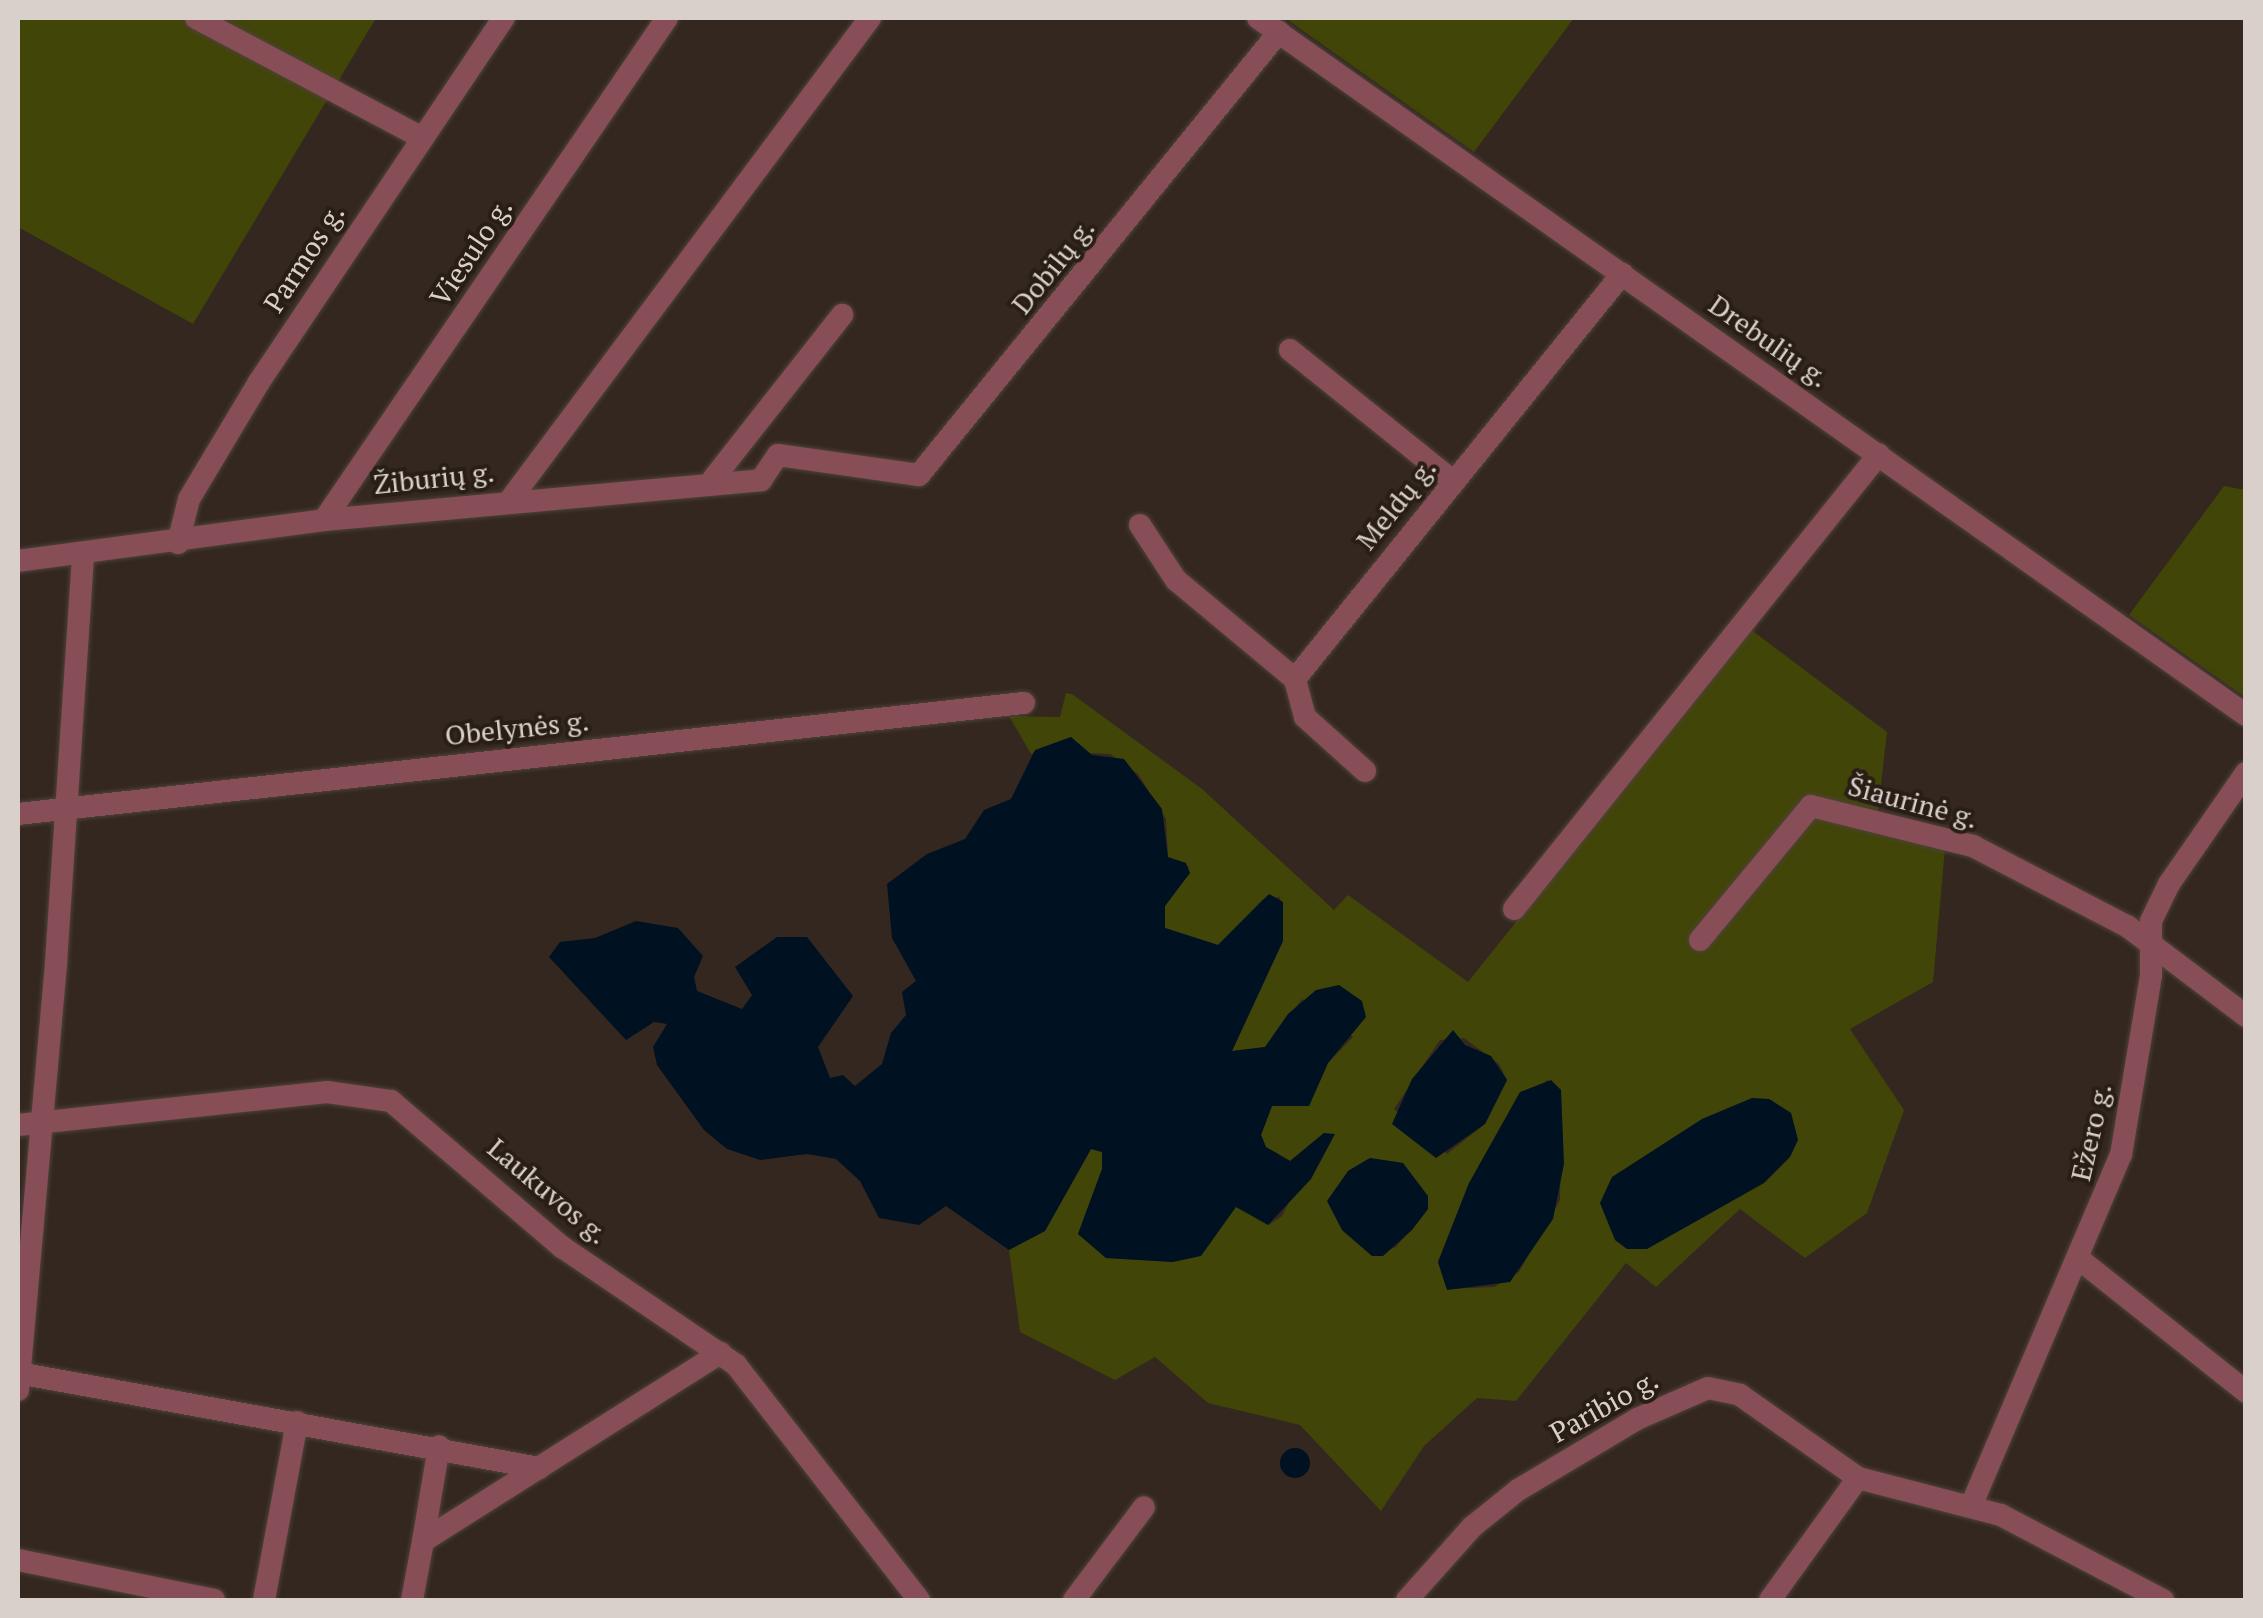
<!DOCTYPE html>
<html>
<head>
<meta charset="utf-8">
<style>
  body { margin:0 }
  #map { position:relative; width:2263px; height:1618px; overflow:hidden; background:#33271f; font-family:"PT Serif",serif }
  div>[style] { position:absolute }
  .green>* { inset:0; background:#424508 }
  .water>* { inset:0; background:#012 }
  .round { border-radius:50% }
  .roads { filter:drop-shadow(0 0 2px #4e423b) drop-shadow(0 0 2px #4e423b) }
  .street>* { height:22px; margin:-11px; padding:0 11px; transform-origin:11px; border-radius:11px; background:#884e57 }
  span { translate:-50% -50%; white-space:nowrap; text-align:center; line-height:1.15; -webkit-text-stroke:8px #291e15; paint-order:stroke }
  .street-label { font-size:28px; color:#d9d0cb }
  .frame { position:absolute; inset:0; border:20px solid #d9d0cb; pointer-events:none }
</style>
</head>
<body>
<div id="map">
  <div class="green">
    <i style="clip-path:polygon(18px 18px,376px 18px,193px 324px,18px 227px)"></i>
    <i style="clip-path:polygon(1285px 18px,1574px 18px,1474px 152px)"></i>
    <i style="clip-path:polygon(2224px 486px,2245px 490px,2245px 697px,2129px 615px)"></i>
    <i style="clip-path:polygon(evenodd,1750px 629px,1887px 732px,1876px 828px,1946px 837px,1933px 982px,1850px 1029px,1904px 1110px,1867px 1213px,1805px 1258px,1740px 1209px,1656px 1287px,1626px 1263px,1516px 1401px,1477px 1398px,1424px 1446px,1381px 1511px,1300px 1425px,1208px 1403px,1155px 1357px,1115px 1380px,1020px 1332px,1009px 1250px,1045px 1231px,1091px 1149px,1102px 1152px,1102px 1169px,1078px 1234px,1106px 1258px,1173px 1262px,1236px 1206px,1269px 1225px,1282px 1216px,1324px 1133px,1290px 1161px,1266px 1147px,1261px 1135px,1272px 1106px,1309px 1106px,1328px 1063px,1353px 1037px,1302px 999px,1265px 1047px,1232px 1051px,1283px 941px,1280px 897px,1263px 899px,1218px 945px,1165px 928px,1165px 906px,1189px 867px,1168px 857px,1166px 819px,1138px 774px,1110px 754px,1088px 753px,1071px 737px,1031px 754px,1009px 716px,1060px 717px,1066px 693px,1072px 694px,1202px 789px,1334px 910px,1348px 895px,1468px 982px,1750px 629px,1464px 1038px,1499px 1064px,1507px 1080px,1485px 1124px,1447px 1154px,1394px 1109px,1440px 1040px,1464px 1038px,1750px 629px,1547px 1080px,1561px 1090px,1560px 1200px,1519px 1272px,1494px 1287px,1447px 1289px,1438px 1262px,1469px 1183px,1547px 1080px,1750px 629px,1769px 1099px,1791px 1113px,1798px 1140px,1764px 1183px,1769px 1099px,1750px 629px,1370px 1158px,1403px 1163px,1428px 1209px,1396px 1247px,1372px 1256px,1342px 1230px,1348px 1171px,1370px 1158px)"></i>
  </div>
  <div class="water">
    <i style="clip-path:polygon(1071px 737px,1092px 755px,1124px 759px,1162px 809px,1168px 857px,1186px 863px,1190px 873px,1165px 906px,1165px 928px,1218px 945px,1269px 894px,1283px 902px,1283px 941px,1232px 1051px,1265px 1047px,1288px 1014px,1316px 990px,1339px 985px,1362px 1001px,1366px 1017px,1328px 1063px,1309px 1106px,1272px 1106px,1261px 1135px,1266px 1147px,1290px 1161px,1324px 1133px,1335px 1134px,1311px 1179px,1268px 1225px,1236px 1207px,1201px 1256px,1173px 1262px,1106px 1258px,1078px 1234px,1102px 1169px,1102px 1152px,1091px 1149px,1045px 1231px,1009px 1250px,946px 1206px,919px 1225px,879px 1218px,860px 1181px,836px 1159px,807px 1154px,760px 1160px,727px 1149px,704px 1130px,657px 1065px,653px 1047px,667px 1024px,654px 1022px,626px 1040px,549px 957px,560px 942px,595px 938px,636px 921px,678px 928px,703px 956px,694px 977px,697px 991px,742px 1009px,752px 995px,735px 967px,777px 937px,807px 937px,853px 996px,818px 1047px,830px 1078px,843px 1075px,855px 1086px,882px 1064px,891px 1033px,906px 1015px,902px 992px,916px 981px,892px 938px,887px 884px,927px 854px,965px 839px,984px 810px,1011px 799px,1035px 750px)"></i>
    <i style="clip-path:polygon(1453px 1030px,1465px 1045px,1491px 1056px,1507px 1080px,1485px 1124px,1436px 1158px,1392px 1124px,1412px 1079px)"></i>
    <i style="clip-path:polygon(1551px 1080px,1561px 1090px,1564px 1164px,1553px 1219px,1510px 1282px,1447px 1290px,1438px 1262px,1469px 1183px,1520px 1092px)"></i>
    <i style="clip-path:polygon(1752px 1098px,1769px 1099px,1791px 1113px,1798px 1140px,1790px 1157px,1764px 1183px,1647px 1249px,1627px 1249px,1615px 1240px,1600px 1203px,1612px 1177px,1702px 1119px)"></i>
    <i style="clip-path:polygon(1370px 1158px,1403px 1163px,1428px 1196px,1428px 1209px,1412px 1230px,1383px 1256px,1372px 1256px,1342px 1230px,1327px 1201px,1348px 1171px)"></i>
    <i class="round" style="left:1280px;top:1448px;width:30px;height:30px"></i>
  </div>
  <div class="roads">
    <div class="street">
      <i style="left:196px;top:18px;width:255px;rotate:27.9deg"></i>
      <i style="left:1258px;top:18px;width:1209px;rotate:35.2deg"></i>
      <i style="left:1290px;top:350px;width:209px;rotate:38.8deg"></i>
      <i style="left:713px;top:479px;width:209px;rotate:-51.8deg"></i>
      <i style="left:510px;top:500px;width:602px;rotate:-53.24deg"></i>
      <i style="left:324px;top:520px;width:608px;rotate:-55.66deg"></i>
      <i style="left:1140px;top:525px;width:66px;rotate:56.8deg"></i>
      <i style="left:1176px;top:580px;width:155px;rotate:39.8deg"></i>
      <i style="left:178px;top:543px;width:45px;rotate:-76deg"></i>
      <i style="left:189px;top:499px;width:136px;rotate:-59.1deg"></i>
      <i style="left:259px;top:382px;width:439px;rotate:-56.1deg"></i>
      <i style="left:18px;top:561px;width:309px;rotate:-7.6deg"></i>
      <i style="left:324px;top:520px;width:439px;rotate:-5.2deg"></i>
      <i style="left:761px;top:480px;width:30px;rotate:-56deg"></i>
      <i style="left:778px;top:455px;width:142px;rotate:8.1deg"></i>
      <i style="left:919px;top:475px;width:571px;rotate:-50.9deg"></i>
      <i style="left:1365px;top:771px;width:81px;rotate:-138deg"></i>
      <i style="left:1305px;top:717px;width:39px;rotate:-105deg"></i>
      <i style="left:1295px;top:679px;width:521px;rotate:-51.08deg"></i>
      <i style="left:18px;top:814px;width:1012px;rotate:-6.3deg"></i>
      <i style="left:1514px;top:909px;width:583px;rotate:-51.26deg"></i>
      <i style="left:1700px;top:940px;width:174px;rotate:-50.4deg"></i>
      <i style="left:1811px;top:806px;width:167px;rotate:13.9deg"></i>
      <i style="left:1973px;top:846px;width:174px;rotate:27.5deg"></i>
      <i style="left:2127px;top:926px;width:149px;rotate:37.1deg"></i>
      <i style="left:18px;top:1125px;width:311px;rotate:-6.1deg"></i>
      <i style="left:327px;top:1092px;width:65px;rotate:8deg"></i>
      <i style="left:391px;top:1101px;width:225px;rotate:40.5deg"></i>
      <i style="left:562px;top:1247px;width:210px;rotate:34.1deg"></i>
      <i style="left:736px;top:1365px;width:298px;rotate:52.1deg"></i>
      <i style="left:2079px;top:1259px;width:213px;rotate:38.5deg"></i>
      <i style="left:18px;top:1373px;width:530px;rotate:10.33deg"></i>
      <i style="left:18px;top:1390px;width:429px;rotate:-84.9deg"></i>
      <i style="left:56px;top:963px;width:411px;rotate:-86.2deg"></i>
      <i style="left:1971px;top:1506px;width:382px;rotate:-66.9deg"></i>
      <i style="left:2121px;top:1155px;width:182px;rotate:-80.5deg"></i>
      <i style="left:2151px;top:975px;width:54px;rotate:-90deg"></i>
      <i style="left:2151px;top:921px;width:41px;rotate:-64.1deg"></i>
      <i style="left:2169px;top:884px;width:135px;rotate:-55.3deg"></i>
      <i style="left:423px;top:1541px;width:96px;rotate:-80.4deg"></i>
      <i style="left:18px;top:1560px;width:200px;rotate:11.5deg"></i>
      <i style="left:264px;top:1600px;width:181px;rotate:-79.5deg"></i>
      <i style="left:412px;top:1600px;width:60px;rotate:-79.4deg"></i>
      <i style="left:423px;top:1541px;width:352px;rotate:-32.3deg"></i>
      <i style="left:1074px;top:1600px;width:116px;rotate:-53deg"></i>
      <i style="left:1407px;top:1600px;width:98px;rotate:-48.3deg"></i>
      <i style="left:1472px;top:1527px;width:59px;rotate:-38.8deg"></i>
      <i style="left:1518px;top:1490px;width:139px;rotate:-30.8deg"></i>
      <i style="left:1637px;top:1419px;width:77px;rotate:-23.6deg"></i>
      <i style="left:1708px;top:1388px;width:33px;rotate:12deg"></i>
      <i style="left:1740px;top:1395px;width:144px;rotate:35.1deg"></i>
      <i style="left:1858px;top:1478px;width:148px;rotate:14.5deg"></i>
      <i style="left:2001px;top:1515px;width:183px;rotate:27.7deg"></i>
      <i style="left:1770px;top:1600px;width:150px;rotate:-54.2deg"></i>
    </div>
  </div>
  <div class="street-label">
    <span style="left:471px;top:252px;rotate:-56deg">Viesulo g.</span>
    <span style="left:304px;top:258px;rotate:-57deg">Parmos g.</span>
    <span style="left:1053px;top:266px;rotate:-51deg">Dobilų g.</span>
    <span style="left:1769px;top:341px;rotate:35deg">Drebulių g.</span>
    <span style="left:434px;top:478px;rotate:-6deg">Žiburių g.</span>
    <span style="left:1396px;top:504px;rotate:-51deg">Meldų g.</span>
    <span style="left:517px;top:728px;rotate:-6deg">Obelynės g.</span>
    <span style="left:1913px;top:802px;rotate:15deg">Šiaurinė g.</span>
    <span style="left:2091px;top:1132px;rotate:-77deg">Ežero g.</span>
    <span style="left:548px;top:1191px;rotate:40deg">Laukuvos g.</span>
    <span style="left:1604px;top:1406px;rotate:-29deg">Paribio g.</span>
  </div>
  <div class="frame"></div>
</div>
</body>
</html>
